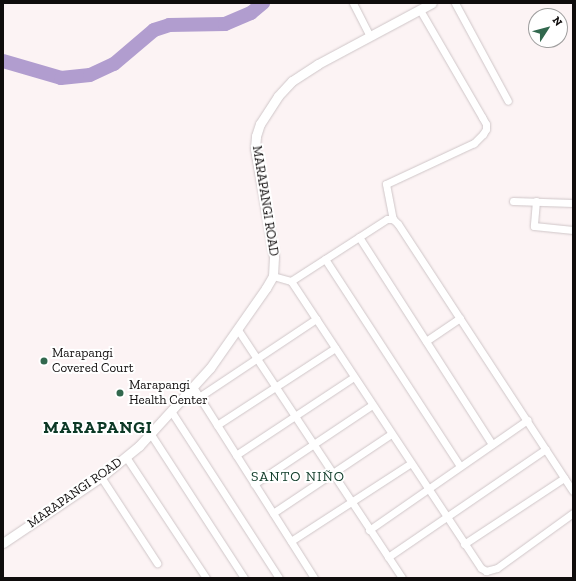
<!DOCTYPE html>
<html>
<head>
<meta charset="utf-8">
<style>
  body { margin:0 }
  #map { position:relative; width:576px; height:581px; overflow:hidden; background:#fcf3f4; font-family:"Zilla Slab",serif }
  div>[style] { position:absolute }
  .river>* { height:14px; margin:-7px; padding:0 7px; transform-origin:7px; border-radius:7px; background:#b19dcf }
  .roads { filter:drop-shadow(0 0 1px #cfc6c8) drop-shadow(0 0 1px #cfc6c8) }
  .street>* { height:7px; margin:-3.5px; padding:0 3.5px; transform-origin:3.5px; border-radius:3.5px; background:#fff }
  .secondary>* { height:9px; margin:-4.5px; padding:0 4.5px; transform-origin:4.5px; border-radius:4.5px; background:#fff }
  .dots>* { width:11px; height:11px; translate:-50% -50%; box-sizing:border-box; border:2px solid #fff; border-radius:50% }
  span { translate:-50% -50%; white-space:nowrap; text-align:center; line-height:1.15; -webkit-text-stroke:4px #fff; paint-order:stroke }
  .street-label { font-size:13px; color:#0f0c0c }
  .poi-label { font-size:13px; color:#0f0c0c }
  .left { translate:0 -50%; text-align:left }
  .neighbourhood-label { font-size:14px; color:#0c3926; letter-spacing:1px }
  .district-label { font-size:17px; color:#0c3926; font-weight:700; letter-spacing:1px }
  .frame { position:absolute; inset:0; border:4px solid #0f0c0c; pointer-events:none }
  .north { position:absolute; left:528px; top:8px; width:40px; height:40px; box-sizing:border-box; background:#fff; border:1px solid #9f9e9e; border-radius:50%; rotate:54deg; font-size:11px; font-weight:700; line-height:16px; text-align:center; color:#0f0c0c }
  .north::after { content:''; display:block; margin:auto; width:14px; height:18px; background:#32684e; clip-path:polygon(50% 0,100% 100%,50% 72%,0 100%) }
</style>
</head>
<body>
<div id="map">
  <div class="river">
    <i style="left:3px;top:61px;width:60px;rotate:16.3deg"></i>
    <i style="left:61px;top:78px;width:29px;rotate:-6deg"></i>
    <i style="left:90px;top:75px;width:26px;rotate:-25deg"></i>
    <i style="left:114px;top:64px;width:52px;rotate:-40.4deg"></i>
    <i style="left:154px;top:30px;width:16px;rotate:-18deg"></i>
    <i style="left:169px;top:25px;width:56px;rotate:-1deg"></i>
    <i style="left:225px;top:24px;width:28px;rotate:-23deg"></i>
    <i style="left:251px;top:13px;width:16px;rotate:-40deg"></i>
  </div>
  <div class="roads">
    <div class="street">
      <i style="left:353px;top:3px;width:37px;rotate:63deg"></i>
      <i style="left:455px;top:3px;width:111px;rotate:61.6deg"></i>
      <i style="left:420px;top:10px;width:124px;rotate:59.9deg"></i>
      <i style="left:482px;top:117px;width:8px;rotate:60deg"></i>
      <i style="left:486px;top:124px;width:5px;rotate:90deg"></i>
      <i style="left:486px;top:129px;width:6px;rotate:121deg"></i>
      <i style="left:483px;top:134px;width:13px;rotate:135deg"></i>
      <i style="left:474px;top:143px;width:97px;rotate:155deg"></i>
      <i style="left:386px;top:184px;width:36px;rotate:79deg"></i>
      <i style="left:393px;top:219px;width:7px;rotate:45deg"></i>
      <i style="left:398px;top:224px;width:319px;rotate:56.8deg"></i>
      <i style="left:513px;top:201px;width:60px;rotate:1.9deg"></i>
      <i style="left:536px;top:201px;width:25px;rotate:95deg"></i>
      <i style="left:534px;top:226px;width:39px;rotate:6deg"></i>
      <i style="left:359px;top:237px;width:246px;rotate:57.3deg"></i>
      <i style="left:325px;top:259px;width:247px;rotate:56.9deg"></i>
      <i style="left:273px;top:276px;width:19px;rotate:16deg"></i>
      <i style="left:291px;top:281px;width:344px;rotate:56.5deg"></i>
      <i style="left:481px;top:568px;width:6px;rotate:31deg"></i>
      <i style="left:486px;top:571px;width:11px;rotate:-15deg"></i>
      <i style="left:497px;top:568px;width:94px;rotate:-35.9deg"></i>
      <i style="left:291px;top:281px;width:114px;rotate:-32.9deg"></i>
      <i style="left:387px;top:219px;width:6px"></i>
      <i style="left:238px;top:330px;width:297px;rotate:56.5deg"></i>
      <i style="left:426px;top:341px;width:41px;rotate:-34.1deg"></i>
      <i style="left:193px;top:387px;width:226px;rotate:57.6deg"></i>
      <i style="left:199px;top:397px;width:141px;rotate:-33.7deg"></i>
      <i style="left:171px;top:411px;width:199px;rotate:57.1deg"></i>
      <i style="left:217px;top:425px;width:141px;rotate:-33.1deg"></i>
      <i style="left:150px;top:433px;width:173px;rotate:57deg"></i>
      <i style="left:236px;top:455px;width:141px;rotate:-33.5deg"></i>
      <i style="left:126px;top:457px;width:145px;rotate:56.5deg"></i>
      <i style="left:101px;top:477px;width:103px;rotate:56.9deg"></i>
      <i style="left:254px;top:484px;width:142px;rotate:-33.8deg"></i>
      <i style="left:273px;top:513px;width:142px;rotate:-33.8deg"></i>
      <i style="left:369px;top:530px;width:193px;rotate:-34.8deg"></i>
      <i style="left:291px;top:541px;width:143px;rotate:-33deg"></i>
      <i style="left:464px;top:544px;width:120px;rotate:-33.4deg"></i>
      <i style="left:388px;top:557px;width:191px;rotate:-34.4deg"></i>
    </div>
    <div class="secondary">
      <i style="left:3px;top:543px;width:118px;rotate:-34deg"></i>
      <i style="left:101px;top:477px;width:49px;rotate:-39.2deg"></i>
      <i style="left:139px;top:446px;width:105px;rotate:-47.7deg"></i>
      <i style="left:210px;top:368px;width:98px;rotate:-55deg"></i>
      <i style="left:266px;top:288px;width:14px;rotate:-60deg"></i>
      <i style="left:273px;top:276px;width:19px;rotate:-87deg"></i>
      <i style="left:274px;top:257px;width:111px;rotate:-99.9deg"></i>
      <i style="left:255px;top:148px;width:12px;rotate:-85deg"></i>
      <i style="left:256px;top:136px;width:13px;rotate:-72deg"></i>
      <i style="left:260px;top:124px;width:33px;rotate:-57deg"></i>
      <i style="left:278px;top:96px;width:21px;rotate:-47deg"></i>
      <i style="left:292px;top:81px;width:31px;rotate:-33deg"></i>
      <i style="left:318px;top:64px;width:129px;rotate:-28.2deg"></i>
    </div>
  </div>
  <div class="dots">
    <i style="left:44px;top:361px;background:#32684e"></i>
    <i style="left:120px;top:393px;background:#32684e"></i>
  </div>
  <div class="street-label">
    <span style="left:265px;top:201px;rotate:81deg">MARAPANGI ROAD</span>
    <span style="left:75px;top:493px;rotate:-35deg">MARAPANGI ROAD</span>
  </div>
  <div class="poi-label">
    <span class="left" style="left:52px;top:361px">Marapangi<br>Covered Court</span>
    <span class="left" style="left:129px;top:393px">Marapangi<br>Health Center</span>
  </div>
  <div class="neighbourhood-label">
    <span style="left:298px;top:477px">SANTO NIÑO</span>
  </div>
  <div class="district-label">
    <span style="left:98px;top:428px">MARAPANGI</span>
  </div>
  <div class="frame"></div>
  <div class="north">N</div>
</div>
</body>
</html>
